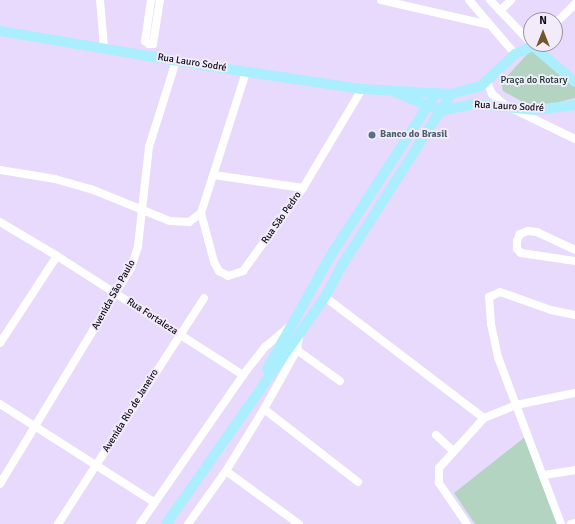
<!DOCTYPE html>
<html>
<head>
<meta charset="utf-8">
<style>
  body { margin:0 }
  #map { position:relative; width:575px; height:524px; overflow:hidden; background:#e7dafd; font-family:Signika,sans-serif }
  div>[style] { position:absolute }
  .green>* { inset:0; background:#b3d4c1 }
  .minor>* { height:8px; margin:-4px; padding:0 4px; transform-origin:4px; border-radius:4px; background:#fff }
  .major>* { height:10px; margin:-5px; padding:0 5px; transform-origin:5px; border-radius:5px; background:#abeefd }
  .dots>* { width:11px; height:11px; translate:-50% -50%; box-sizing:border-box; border:2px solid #f1ebfa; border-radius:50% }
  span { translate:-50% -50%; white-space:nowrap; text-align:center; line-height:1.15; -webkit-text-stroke:4px #f1ebfa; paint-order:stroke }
  .street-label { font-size:10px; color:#0f0a15 }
  .park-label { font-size:10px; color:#0e3121 }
  .service-label { font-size:10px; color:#4e5e75; font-weight:700 }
  .left { translate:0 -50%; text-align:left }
  .north { position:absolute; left:523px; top:12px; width:40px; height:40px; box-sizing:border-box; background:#f1ebfa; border:1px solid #97919e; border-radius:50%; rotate:0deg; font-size:11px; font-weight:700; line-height:16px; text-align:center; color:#0f0a15 }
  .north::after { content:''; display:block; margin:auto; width:14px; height:18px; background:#74552a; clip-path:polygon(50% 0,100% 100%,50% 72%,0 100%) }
</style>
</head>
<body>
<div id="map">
  <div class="green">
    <i style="clip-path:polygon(531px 50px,575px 85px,575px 98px,539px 107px,530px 106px,503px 91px,501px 83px)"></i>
    <i style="clip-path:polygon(525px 437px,558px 524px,475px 524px,454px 493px)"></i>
  </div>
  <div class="minor">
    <i style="left:100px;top:0;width:47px;rotate:85.1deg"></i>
    <i style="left:381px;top:0;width:111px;rotate:13deg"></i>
    <i style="left:469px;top:0;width:71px;rotate:49.6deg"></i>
    <i style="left:490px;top:0;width:59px;rotate:46.4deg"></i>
    <i style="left:500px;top:11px;width:16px;rotate:-45deg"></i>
    <i style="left:555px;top:24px;width:28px;rotate:-45deg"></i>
    <i style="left:149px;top:44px;width:4px"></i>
    <i style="left:153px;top:44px;width:45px;rotate:-81deg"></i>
    <i style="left:149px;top:44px;width:5px;rotate:-143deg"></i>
    <i style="left:145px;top:41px;width:41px;rotate:-81.7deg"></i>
    <i style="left:487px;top:82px;width:13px;rotate:67deg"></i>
    <i style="left:492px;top:94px;width:17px;rotate:40deg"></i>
    <i style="left:505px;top:105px;width:78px;rotate:25.9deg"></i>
    <i style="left:0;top:170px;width:56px;rotate:9.3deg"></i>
    <i style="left:55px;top:179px;width:37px;rotate:16deg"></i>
    <i style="left:91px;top:189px;width:85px;rotate:22.1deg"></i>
    <i style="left:170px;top:221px;width:19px;rotate:3deg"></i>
    <i style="left:189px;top:222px;width:15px;rotate:-37deg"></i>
    <i style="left:201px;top:213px;width:148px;rotate:-72.3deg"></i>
    <i style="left:214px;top:175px;width:90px;rotate:8.3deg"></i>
    <i style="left:201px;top:213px;width:51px;rotate:75.1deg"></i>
    <i style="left:214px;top:262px;width:10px;rotate:61deg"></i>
    <i style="left:219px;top:271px;width:10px;rotate:29deg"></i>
    <i style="left:228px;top:276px;width:16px;rotate:-18deg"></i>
    <i style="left:243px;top:271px;width:102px;rotate:-54.1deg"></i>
    <i style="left:303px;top:188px;width:115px;rotate:-59.2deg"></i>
    <i style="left:0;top:222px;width:66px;rotate:30.8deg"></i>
    <i style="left:57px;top:256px;width:221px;rotate:32.6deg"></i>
    <i style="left:575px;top:250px;width:42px;rotate:-154.7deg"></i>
    <i style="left:537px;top:232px;width:9px;rotate:-174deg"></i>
    <i style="left:528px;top:231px;width:9px;rotate:159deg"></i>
    <i style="left:520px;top:234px;width:8px;rotate:113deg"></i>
    <i style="left:517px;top:241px;width:8px;rotate:90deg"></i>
    <i style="left:517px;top:249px;width:6px;rotate:45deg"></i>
    <i style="left:521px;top:253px;width:55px;rotate:8.4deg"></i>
    <i style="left:325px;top:297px;width:200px;rotate:37.3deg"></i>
    <i style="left:0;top:343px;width:104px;rotate:-56.8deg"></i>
    <i style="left:297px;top:350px;width:53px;rotate:35.8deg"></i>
    <i style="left:0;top:404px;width:183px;rotate:32.5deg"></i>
    <i style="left:264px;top:409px;width:119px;rotate:37.8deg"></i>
    <i style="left:436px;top:435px;width:23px;rotate:43deg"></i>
    <i style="left:226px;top:471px;width:90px;rotate:36deg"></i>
    <i style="left:544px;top:475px;width:31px;rotate:-9deg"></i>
    <i style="left:0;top:484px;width:253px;rotate:-58.8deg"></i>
    <i style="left:131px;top:268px;width:23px;rotate:-72deg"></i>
    <i style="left:138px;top:246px;width:100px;rotate:-83.7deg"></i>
    <i style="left:149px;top:147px;width:90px;rotate:-72.6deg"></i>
    <i style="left:58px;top:524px;width:269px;rotate:-57.1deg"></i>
    <i style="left:140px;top:524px;width:181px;rotate:-55.3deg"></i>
    <i style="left:243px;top:375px;width:36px;rotate:-52deg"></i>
    <i style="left:265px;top:347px;width:33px;rotate:-40deg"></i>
    <i style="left:188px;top:524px;width:65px;rotate:-54.4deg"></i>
    <i style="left:226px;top:471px;width:73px;rotate:-58.5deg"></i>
    <i style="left:264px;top:409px;width:68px;rotate:-60.8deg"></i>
    <i style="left:297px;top:350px;width:15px;rotate:-82deg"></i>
    <i style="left:467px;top:524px;width:50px;rotate:-124.3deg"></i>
    <i style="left:439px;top:483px;width:15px;rotate:-90deg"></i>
    <i style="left:439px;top:468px;width:67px;rotate:-48deg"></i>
    <i style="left:484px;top:418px;width:35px;rotate:-22deg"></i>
    <i style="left:516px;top:405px;width:60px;rotate:-11.5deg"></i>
    <i style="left:561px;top:524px;width:178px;rotate:-110.7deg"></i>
    <i style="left:498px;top:357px;width:34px;rotate:-102deg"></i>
    <i style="left:491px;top:324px;width:27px;rotate:-94deg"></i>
    <i style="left:489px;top:297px;width:12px;rotate:-24deg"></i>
    <i style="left:500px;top:292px;width:54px;rotate:19.4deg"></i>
    <i style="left:551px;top:310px;width:25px;rotate:12deg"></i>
    <i style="left:571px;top:524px;width:4px;rotate:-14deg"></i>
  </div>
  <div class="major">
    <i style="left:0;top:31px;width:204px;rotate:9.6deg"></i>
    <i style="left:201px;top:65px;width:163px;rotate:8.5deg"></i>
    <i style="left:362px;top:89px;width:89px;rotate:3.2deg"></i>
    <i style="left:451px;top:94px;width:31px;rotate:-15deg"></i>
    <i style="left:481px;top:86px;width:47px;rotate:-43.3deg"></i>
    <i style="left:515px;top:54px;width:20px;rotate:-24deg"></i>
    <i style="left:533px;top:46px;width:55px;rotate:40.6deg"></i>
    <i style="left:395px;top:92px;width:36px;rotate:23deg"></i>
    <i style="left:428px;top:106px;width:16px;rotate:14deg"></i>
    <i style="left:444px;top:110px;width:32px;rotate:-11deg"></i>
    <i style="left:475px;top:104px;width:60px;rotate:5.7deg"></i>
    <i style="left:535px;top:110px;width:40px;rotate:-7.1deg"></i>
    <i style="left:267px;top:369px;width:131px;rotate:-60.7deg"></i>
    <i style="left:331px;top:255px;width:194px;rotate:-57deg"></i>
    <i style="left:166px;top:524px;width:277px;rotate:-55deg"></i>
    <i style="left:325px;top:297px;width:40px;rotate:-62deg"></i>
    <i style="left:344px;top:262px;width:199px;rotate:-57.5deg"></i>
  </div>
  <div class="dots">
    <i style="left:372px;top:135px;background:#5c6f8a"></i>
  </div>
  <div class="street-label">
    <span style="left:192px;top:63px;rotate:9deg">Rua Lauro Sodré</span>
    <span style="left:509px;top:107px;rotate:3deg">Rua Lauro Sodré</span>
    <span style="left:282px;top:218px;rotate:-55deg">Rua São Pedro</span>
    <span style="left:114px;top:295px;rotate:-61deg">Avenida São Paulo</span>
    <span style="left:152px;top:317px;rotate:33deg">Rua Fortaleza</span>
    <span style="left:131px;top:411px;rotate:-58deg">Avenida Rio de Janeiro</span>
  </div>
  <div class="park-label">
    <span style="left:534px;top:81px">Praça do Rotary</span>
  </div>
  <div class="service-label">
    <span class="left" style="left:380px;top:135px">Banco do Brasil</span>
  </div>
  <div class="north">N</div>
</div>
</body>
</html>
